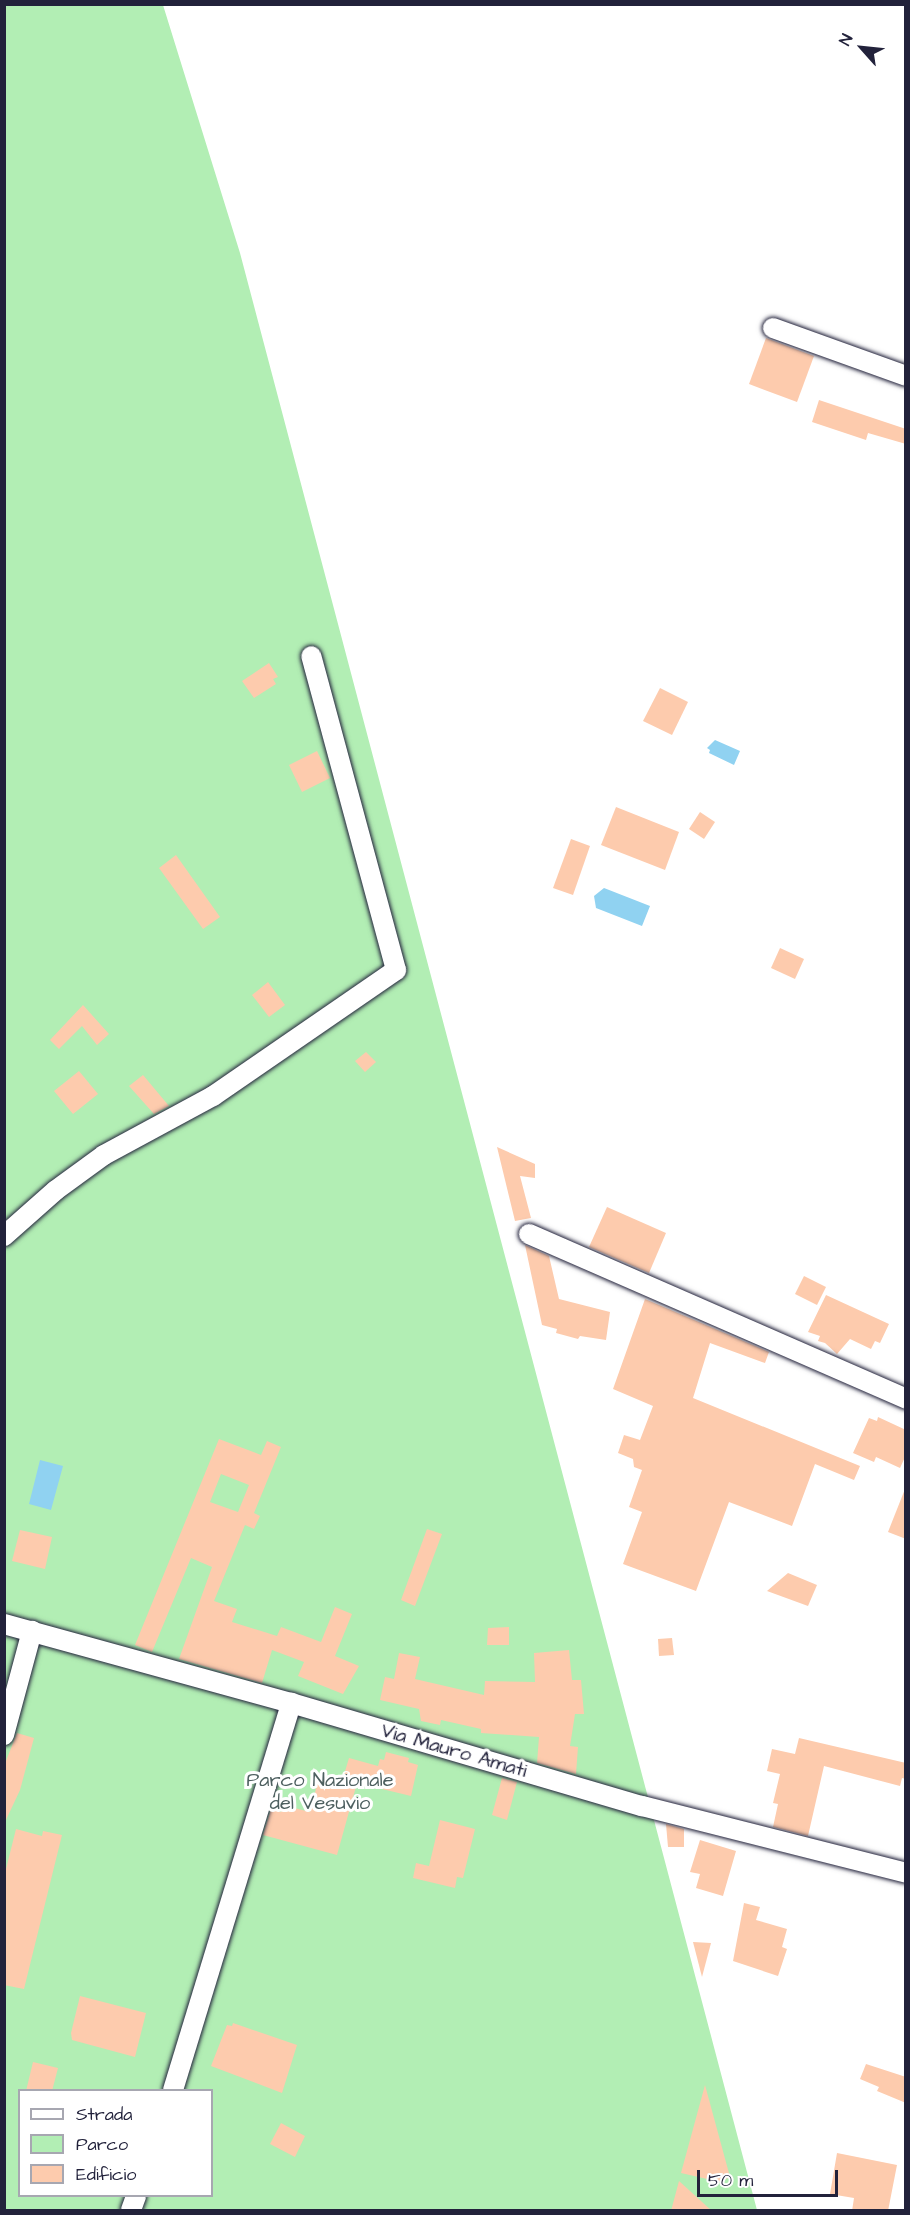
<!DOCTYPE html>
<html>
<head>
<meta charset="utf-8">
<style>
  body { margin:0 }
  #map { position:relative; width:910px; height:2215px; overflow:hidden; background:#fff; font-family:"Architects Daughter",sans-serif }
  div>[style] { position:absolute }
  .green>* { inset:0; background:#b2eeb4 }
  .water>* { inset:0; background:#90d2f1 }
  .building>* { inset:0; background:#fdcbad }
  .roads { filter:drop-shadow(0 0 2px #22223b) drop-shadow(0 0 2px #22223b) }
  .street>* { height:20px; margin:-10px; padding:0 10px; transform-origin:10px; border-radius:10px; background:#fff }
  span { translate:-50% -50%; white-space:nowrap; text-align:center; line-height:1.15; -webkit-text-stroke:6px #fff; paint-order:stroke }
  .street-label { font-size:20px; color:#22223b }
  .park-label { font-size:20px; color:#4d5f5f }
  .frame { position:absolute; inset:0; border:6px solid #22223b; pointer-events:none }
  .legend { position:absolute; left:18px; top:2089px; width:195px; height:108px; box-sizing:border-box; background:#fff; border:2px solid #a7a7b1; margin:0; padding:8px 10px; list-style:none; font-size:18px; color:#22223b }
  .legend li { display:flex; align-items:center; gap:12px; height:30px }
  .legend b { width:30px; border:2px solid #a7a7b1 }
  .north { position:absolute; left:832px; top:18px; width:60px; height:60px; -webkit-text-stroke:4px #fff; paint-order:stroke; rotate:297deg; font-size:16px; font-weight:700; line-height:24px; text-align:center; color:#22223b }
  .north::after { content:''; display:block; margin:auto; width:21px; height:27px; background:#22223b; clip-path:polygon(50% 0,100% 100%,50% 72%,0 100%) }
  .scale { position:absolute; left:697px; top:2170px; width:141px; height:27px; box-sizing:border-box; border:3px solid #22223b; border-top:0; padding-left:8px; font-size:18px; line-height:21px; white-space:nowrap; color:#22223b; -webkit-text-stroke:4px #fff; paint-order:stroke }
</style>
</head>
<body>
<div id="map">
  <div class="green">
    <i style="clip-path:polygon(evenodd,5px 5px,163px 5px,240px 253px,757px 2210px,5px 2210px,5px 5px,20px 2090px,212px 2090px,212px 2196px,20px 2196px,20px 2090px)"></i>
  </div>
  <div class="water">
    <i style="clip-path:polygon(715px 740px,740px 751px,734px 765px,709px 753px,710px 750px,707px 748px)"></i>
    <i style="clip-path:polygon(604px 888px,650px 906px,642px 926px,596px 908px,594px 896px)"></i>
    <i style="clip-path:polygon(40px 1460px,63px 1466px,51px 1510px,29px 1504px)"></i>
  </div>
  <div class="building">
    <i style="clip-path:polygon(766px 338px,814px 356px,797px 402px,749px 384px)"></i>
    <i style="clip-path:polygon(819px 400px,906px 429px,906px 444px,868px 433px,866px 440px,812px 422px)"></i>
    <i style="clip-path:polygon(269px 663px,278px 677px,273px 679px,276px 684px,254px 698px,242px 681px)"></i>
    <i style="clip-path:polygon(660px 688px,688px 702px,672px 735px,643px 721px)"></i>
    <i style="clip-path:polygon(317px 751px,330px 778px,302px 792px,289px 765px)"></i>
    <i style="clip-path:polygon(616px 807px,679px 832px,665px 870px,601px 845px)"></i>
    <i style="clip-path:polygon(700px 812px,715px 822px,704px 839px,689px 829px)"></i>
    <i style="clip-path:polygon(571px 839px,590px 846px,573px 895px,553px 888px)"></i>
    <i style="clip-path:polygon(176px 855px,220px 917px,203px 929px,159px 868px)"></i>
    <i style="clip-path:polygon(780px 948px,804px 959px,795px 979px,771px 968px)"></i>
    <i style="clip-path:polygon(268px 982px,285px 1005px,269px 1017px,252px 995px)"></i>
    <i style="clip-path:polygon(83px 1005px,109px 1034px,97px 1045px,82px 1026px,59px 1049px,50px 1040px)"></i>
    <i style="clip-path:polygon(366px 1052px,376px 1062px,365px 1072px,355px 1061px)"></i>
    <i style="clip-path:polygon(79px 1071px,98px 1094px,73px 1114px,54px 1091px)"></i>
    <i style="clip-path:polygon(143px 1075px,169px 1106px,154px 1114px,129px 1086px)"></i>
    <i style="clip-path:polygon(497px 1147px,535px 1164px,535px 1178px,520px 1176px,531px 1218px,515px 1221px)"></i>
    <i style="clip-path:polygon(607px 1207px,666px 1233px,649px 1273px,589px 1247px)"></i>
    <i style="clip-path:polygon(525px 1245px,549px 1256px,559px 1299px,610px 1312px,606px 1340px,580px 1336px,578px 1339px,556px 1333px,557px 1329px,542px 1325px)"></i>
    <i style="clip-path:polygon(804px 1276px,826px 1287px,817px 1305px,795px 1294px)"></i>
    <i style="clip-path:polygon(826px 1295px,889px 1324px,880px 1343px,875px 1341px,871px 1349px,850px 1339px,837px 1354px,825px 1343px,818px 1341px,820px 1336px,808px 1332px)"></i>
    <i style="clip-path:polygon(645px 1299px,769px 1352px,765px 1363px,710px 1343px,693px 1398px,860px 1466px,854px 1480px,815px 1464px,792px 1526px,729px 1502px,696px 1591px,623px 1564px,642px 1512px,629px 1507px,642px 1470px,634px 1467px,633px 1459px,618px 1453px,624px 1435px,640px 1440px,653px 1406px,613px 1389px)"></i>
    <i style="clip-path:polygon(878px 1417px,906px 1430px,906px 1455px,900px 1468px,876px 1457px,874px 1462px,853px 1453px,869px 1418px,877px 1421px)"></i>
    <i style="clip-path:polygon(evenodd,219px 1439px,261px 1455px,267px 1441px,281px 1447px,254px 1513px,260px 1516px,254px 1529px,245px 1525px,214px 1601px,237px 1609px,232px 1622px,277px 1636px,281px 1627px,321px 1642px,335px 1607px,352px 1614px,335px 1656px,359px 1666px,343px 1694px,298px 1676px,304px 1662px,272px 1650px,262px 1683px,179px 1659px,212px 1567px,191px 1558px,152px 1652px,135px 1645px,219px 1439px,221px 1474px,249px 1485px,238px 1512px,210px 1502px,221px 1474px)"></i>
    <i style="clip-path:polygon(905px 1489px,906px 1489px,906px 1539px,888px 1532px)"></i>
    <i style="clip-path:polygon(427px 1529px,442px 1534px,415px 1606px,401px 1600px)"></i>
    <i style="clip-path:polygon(20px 1530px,52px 1537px,45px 1569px,12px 1561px)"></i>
    <i style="clip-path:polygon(788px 1573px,817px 1585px,808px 1606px,767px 1591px)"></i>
    <i style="clip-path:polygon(509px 1627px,509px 1645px,487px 1645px,488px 1628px)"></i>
    <i style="clip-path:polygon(672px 1638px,674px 1655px,659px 1656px,658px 1639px)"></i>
    <i style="clip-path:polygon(569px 1650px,572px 1680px,581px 1680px,584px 1714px,575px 1714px,570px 1746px,578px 1747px,576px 1774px,537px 1763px,539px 1737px,481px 1733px,481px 1729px,441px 1720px,440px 1725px,421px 1721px,419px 1709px,380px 1700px,385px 1677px,394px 1679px,399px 1653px,420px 1657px,415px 1679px,484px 1695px,485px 1681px,535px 1682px,534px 1653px)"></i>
    <i style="clip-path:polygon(17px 1733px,34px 1738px,20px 1790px,5px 1822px,4px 1766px)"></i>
    <i style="clip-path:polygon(799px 1738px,906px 1763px,906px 1779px,902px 1778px,900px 1786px,824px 1766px,808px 1836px,773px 1827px,778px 1804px,773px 1803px,780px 1774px,767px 1771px,772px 1749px,795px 1754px)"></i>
    <i style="clip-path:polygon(386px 1752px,409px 1758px,408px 1762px,418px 1765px,411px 1796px,357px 1783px,337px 1855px,263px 1835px,271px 1809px,281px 1812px,283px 1805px,310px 1812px,318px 1781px,340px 1788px,349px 1758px,378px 1766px,380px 1759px,384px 1760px)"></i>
    <i style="clip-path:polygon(502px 1778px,517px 1782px,507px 1820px,492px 1815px)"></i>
    <i style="clip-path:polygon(440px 1820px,475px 1829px,463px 1878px,457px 1877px,455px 1888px,413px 1878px,416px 1863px,429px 1866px)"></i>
    <i style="clip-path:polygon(666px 1824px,684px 1829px,684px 1847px,668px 1847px)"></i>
    <i style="clip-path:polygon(16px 1829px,42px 1836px,43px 1831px,62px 1835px,24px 1989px,4px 1985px,4px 1877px)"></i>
    <i style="clip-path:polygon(700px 1840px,736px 1851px,723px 1896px,696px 1888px,700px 1874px,690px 1872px)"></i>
    <i style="clip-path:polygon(744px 1903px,760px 1907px,756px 1920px,787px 1929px,782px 1947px,787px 1949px,778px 1976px,733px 1961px)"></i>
    <i style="clip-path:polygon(693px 1942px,711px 1943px,702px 1977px)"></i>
    <i style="clip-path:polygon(80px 1996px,146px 2013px,135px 2057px,72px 2040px,71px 2033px)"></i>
    <i style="clip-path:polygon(233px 2023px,297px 2045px,282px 2093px,211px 2066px,227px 2025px,232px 2026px)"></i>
    <i style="clip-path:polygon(33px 2062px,58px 2068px,52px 2091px,26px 2091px)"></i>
    <i style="clip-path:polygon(866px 2064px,906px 2077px,906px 2103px,877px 2091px,879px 2087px,860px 2079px)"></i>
    <i style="clip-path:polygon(705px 2085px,730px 2177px,720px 2182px,681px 2173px)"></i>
    <i style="clip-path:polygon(281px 2123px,305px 2136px,295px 2157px,270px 2144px)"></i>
    <i style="clip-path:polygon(837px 2153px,897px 2165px,888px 2211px,852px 2211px,854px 2198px,830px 2194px)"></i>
    <i style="clip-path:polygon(679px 2181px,712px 2211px,671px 2211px)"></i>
  </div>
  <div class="roads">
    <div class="street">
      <i style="left:773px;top:328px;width:141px;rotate:19.8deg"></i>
      <i style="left:529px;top:1234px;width:412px;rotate:23.6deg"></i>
      <i style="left:4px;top:1236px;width:69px;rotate:-41.5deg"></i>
      <i style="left:56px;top:1190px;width:59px;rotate:-36.1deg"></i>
      <i style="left:104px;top:1155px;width:124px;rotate:-28.4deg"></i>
      <i style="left:213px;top:1096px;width:222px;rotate:-34.5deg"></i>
      <i style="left:396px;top:970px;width:325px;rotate:-105.1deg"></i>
      <i style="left:4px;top:1624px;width:298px;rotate:15.4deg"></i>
      <i style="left:291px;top:1703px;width:366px;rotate:16.4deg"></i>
      <i style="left:642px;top:1806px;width:272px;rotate:14.2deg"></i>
      <i style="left:4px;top:1735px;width:108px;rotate:-74.9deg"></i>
      <i style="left:173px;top:2090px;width:405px;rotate:-73deg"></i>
      <i style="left:131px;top:2210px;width:15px;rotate:-70deg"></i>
    </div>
  </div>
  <div class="street-label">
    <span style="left:454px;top:1751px;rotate:16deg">Via Mauro Amati</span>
  </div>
  <div class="park-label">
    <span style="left:320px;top:1792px">Parco Nazionale<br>del Vesuvio</span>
  </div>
  <div class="frame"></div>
  <ul class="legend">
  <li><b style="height:8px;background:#fff"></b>Strada</li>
  <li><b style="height:16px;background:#b2eeb4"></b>Parco</li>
  <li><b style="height:16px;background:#fdcbad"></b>Edificio</li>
  </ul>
  <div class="north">N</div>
  <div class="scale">50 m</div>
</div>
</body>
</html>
